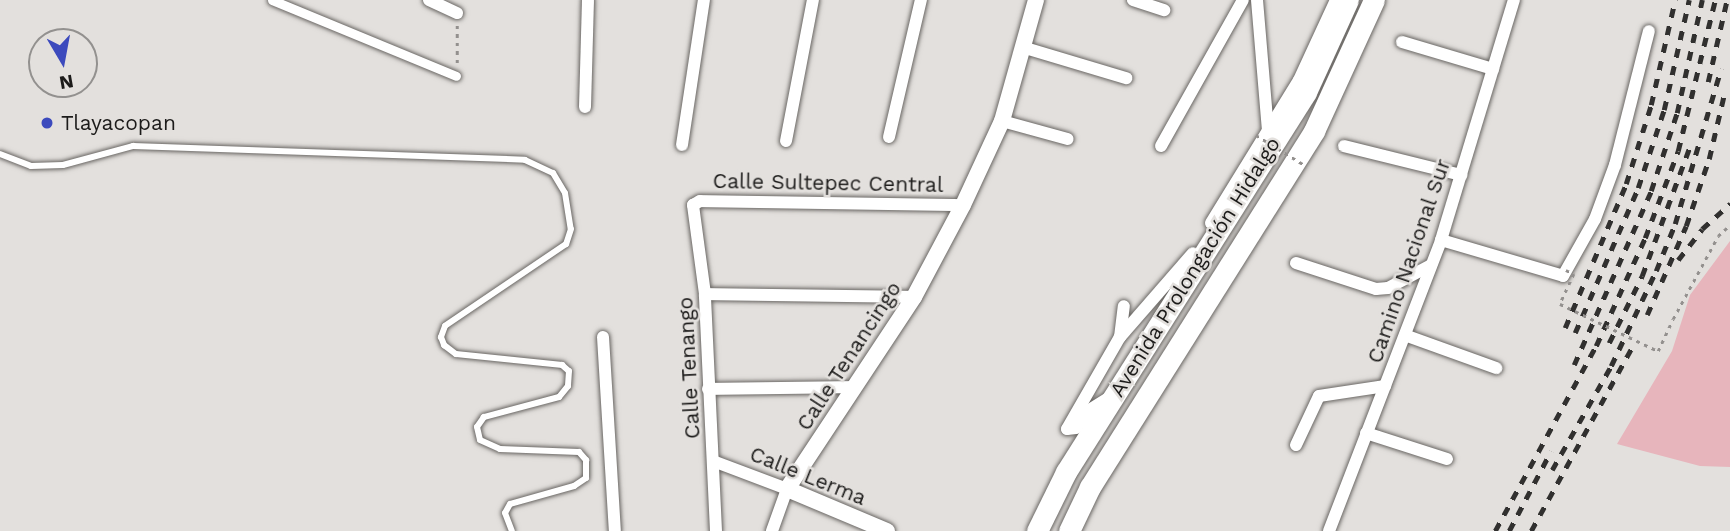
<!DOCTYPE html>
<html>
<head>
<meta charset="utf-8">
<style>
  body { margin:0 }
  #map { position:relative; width:1730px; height:531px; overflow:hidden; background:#e3e0dd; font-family:"Work Sans",sans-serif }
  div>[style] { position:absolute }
  .green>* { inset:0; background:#e7b5bc }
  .path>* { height:2.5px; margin-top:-1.25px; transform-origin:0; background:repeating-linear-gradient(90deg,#93908e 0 3.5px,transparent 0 8.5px) }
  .roads { filter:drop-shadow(0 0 2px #696663) drop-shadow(0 0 2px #696663) }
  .service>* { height:6px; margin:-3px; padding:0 3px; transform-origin:3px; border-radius:3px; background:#fff }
  .pedestrian>* { height:9px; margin:-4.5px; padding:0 4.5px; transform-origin:4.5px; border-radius:4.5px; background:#fff }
  .minor>* { height:12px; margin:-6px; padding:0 6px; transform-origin:6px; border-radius:6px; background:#fff }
  .tertiary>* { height:16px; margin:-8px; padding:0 8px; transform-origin:8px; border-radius:8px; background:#fff }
  .trunk>* { height:21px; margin:-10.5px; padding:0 10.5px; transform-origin:10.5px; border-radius:10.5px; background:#fff }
  .rail>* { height:4.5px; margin-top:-2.25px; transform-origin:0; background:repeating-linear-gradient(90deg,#31302f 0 9px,transparent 0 18px) }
  .path-bridge>* { height:2.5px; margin-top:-1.25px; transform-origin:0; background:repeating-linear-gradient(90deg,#93908e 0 3.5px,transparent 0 8.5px) }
  .dots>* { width:19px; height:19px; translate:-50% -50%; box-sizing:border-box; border:4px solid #e3e0dd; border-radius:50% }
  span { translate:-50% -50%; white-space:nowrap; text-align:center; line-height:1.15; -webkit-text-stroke:5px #e3e0dd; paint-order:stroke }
  .poi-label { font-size:21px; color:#1c1b1a }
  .left { translate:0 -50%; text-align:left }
  .street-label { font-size:21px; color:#1c1b1a }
  .north { position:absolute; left:28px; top:28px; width:70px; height:70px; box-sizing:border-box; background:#e3e0dd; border:2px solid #93918f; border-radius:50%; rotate:170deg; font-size:19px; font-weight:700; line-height:28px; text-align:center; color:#1c1b1a }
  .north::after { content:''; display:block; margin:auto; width:24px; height:32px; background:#3c4abd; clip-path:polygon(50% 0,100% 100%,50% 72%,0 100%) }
</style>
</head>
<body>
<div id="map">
  <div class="green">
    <i style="clip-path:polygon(1730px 241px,1730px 467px,1700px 466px,1617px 444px,1672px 351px,1690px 295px)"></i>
  </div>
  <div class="path">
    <i style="left:457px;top:63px;width:39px;rotate:-90deg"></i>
    <i style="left:1673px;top:319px;width:94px;rotate:-61.5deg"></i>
    <i style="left:1718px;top:236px;width:16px;rotate:-43deg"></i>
  </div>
  <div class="roads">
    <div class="service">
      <i style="left:0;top:154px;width:33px;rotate:21deg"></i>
      <i style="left:31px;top:166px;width:32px;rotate:-2deg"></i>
      <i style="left:63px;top:165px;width:73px;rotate:-15.2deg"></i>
      <i style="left:133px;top:146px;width:392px;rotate:2deg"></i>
      <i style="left:525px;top:160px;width:31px;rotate:25deg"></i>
      <i style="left:553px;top:173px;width:23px;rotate:59deg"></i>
      <i style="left:565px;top:193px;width:36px;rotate:81deg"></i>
      <i style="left:571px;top:229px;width:16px;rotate:108deg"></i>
      <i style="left:566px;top:244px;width:146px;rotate:145.9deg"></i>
      <i style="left:445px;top:326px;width:12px;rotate:110deg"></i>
      <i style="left:441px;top:337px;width:9px;rotate:69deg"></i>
      <i style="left:444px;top:345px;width:15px;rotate:37deg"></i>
      <i style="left:456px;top:354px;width:107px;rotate:5.9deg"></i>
      <i style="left:562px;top:365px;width:9px;rotate:41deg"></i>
      <i style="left:569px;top:371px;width:15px;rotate:94deg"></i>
      <i style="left:568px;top:386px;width:14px;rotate:129deg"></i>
      <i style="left:559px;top:397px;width:78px;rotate:165.1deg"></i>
      <i style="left:484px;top:417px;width:12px;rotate:125deg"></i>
      <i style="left:477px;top:427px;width:13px;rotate:77deg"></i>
      <i style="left:480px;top:440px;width:22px;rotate:24deg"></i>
      <i style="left:500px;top:449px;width:79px;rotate:2.2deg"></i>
      <i style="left:579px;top:452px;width:11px;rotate:49deg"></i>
      <i style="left:586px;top:460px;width:18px;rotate:90deg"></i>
      <i style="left:586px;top:478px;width:14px;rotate:146deg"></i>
      <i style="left:574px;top:486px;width:66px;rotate:164.3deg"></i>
      <i style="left:510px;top:504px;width:10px;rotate:119deg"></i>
      <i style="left:505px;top:513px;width:19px;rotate:69deg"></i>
    </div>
    <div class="pedestrian">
      <i style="left:272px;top:0;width:199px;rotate:22.4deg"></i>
    </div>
    <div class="minor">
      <i style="left:429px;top:0;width:31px;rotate:25deg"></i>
      <i style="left:1133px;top:0;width:33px;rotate:18deg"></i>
      <i style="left:1257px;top:0;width:132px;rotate:85.2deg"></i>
      <i style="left:1402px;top:42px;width:95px;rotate:16.5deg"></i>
      <i style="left:1022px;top:47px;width:109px;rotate:16.6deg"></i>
      <i style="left:585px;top:107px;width:107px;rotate:-88.4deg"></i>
      <i style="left:1002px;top:121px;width:68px;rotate:15.3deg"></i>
      <i style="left:889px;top:137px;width:141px;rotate:-76.9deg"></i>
      <i style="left:786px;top:141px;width:144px;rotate:-79.2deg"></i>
      <i style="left:682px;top:145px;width:147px;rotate:-81.4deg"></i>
      <i style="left:1161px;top:146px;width:167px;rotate:-60.7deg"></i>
      <i style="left:1344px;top:146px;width:121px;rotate:13.9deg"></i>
      <i style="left:1211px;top:223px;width:168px;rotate:-58.4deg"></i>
      <i style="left:1299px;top:80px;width:88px;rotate:-65.2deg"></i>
      <i style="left:1441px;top:240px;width:127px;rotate:16.4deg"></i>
      <i style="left:1563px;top:276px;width:65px;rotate:-60.7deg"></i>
      <i style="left:1595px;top:219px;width:58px;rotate:-69.7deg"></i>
      <i style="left:1615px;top:165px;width:138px;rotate:-75.8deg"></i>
      <i style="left:1296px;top:263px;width:84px;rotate:18deg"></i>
      <i style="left:1376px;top:289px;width:12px;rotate:-5deg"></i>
      <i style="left:1388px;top:288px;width:49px;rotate:-28.1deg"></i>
      <i style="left:705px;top:294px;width:209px;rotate:0.8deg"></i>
      <i style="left:1407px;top:336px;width:95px;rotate:19.8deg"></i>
      <i style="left:603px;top:337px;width:194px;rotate:86.5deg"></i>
      <i style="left:1120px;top:337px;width:111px;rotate:-49deg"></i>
      <i style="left:708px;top:389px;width:145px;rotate:-0.8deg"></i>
      <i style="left:1110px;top:397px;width:25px;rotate:148deg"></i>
      <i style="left:1089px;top:410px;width:22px;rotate:126deg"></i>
      <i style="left:1076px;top:428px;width:9px;rotate:174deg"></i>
      <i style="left:1067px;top:429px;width:106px;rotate:-60.1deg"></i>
      <i style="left:1120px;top:337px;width:31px;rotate:-83deg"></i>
      <i style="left:1366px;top:433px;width:85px;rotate:17.8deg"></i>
      <i style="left:1296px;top:445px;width:54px;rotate:-64.9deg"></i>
      <i style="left:1319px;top:396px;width:67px;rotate:-8.6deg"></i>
      <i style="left:713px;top:461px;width:79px;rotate:20.7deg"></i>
      <i style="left:787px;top:489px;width:45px;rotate:109.7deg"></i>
      <i style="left:716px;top:531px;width:237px;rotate:-92.7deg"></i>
      <i style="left:705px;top:294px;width:90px;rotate:-97.7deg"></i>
      <i style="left:693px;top:205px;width:8px;rotate:-30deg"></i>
      <i style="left:700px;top:201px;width:263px;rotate:0.9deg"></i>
      <i style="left:1329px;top:531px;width:312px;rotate:-68.9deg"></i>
      <i style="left:1441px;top:240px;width:251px;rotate:-73.1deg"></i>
    </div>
    <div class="tertiary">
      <i style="left:887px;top:531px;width:108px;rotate:-157.2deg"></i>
      <i style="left:787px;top:489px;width:230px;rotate:-56.5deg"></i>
      <i style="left:914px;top:297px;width:104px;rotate:-62deg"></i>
      <i style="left:963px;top:205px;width:93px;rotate:-65.1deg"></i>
      <i style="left:1002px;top:121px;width:126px;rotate:-74.3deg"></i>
    </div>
    <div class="trunk">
      <i style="left:1037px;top:531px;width:66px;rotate:-63.8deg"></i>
      <i style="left:1066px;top:472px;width:449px;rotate:-57.7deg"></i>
      <i style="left:1306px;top:92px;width:101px;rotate:-65.5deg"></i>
      <i style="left:1069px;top:531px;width:49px;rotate:-64.5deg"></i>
      <i style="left:1090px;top:487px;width:421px;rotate:-57.8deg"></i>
      <i style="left:1314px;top:131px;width:144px;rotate:-65.4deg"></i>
    </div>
  </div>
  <div class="rail">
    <i style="left:1708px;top:82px;width:84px;rotate:-77deg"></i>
    <i style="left:1678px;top:260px;width:39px;rotate:-52deg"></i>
    <i style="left:1702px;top:229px;width:38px;rotate:-42deg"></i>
    <i style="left:1647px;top:315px;width:97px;rotate:-66.3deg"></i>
    <i style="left:1686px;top:226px;width:71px;rotate:-71.1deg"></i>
    <i style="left:1709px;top:159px;width:66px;rotate:-76.8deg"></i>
    <i style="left:1565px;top:328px;width:156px;rotate:-67deg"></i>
    <i style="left:1626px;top:184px;width:83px;rotate:-72.4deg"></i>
    <i style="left:1651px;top:105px;width:108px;rotate:-77.1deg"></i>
    <i style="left:1575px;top:333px;width:158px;rotate:-66.5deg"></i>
    <i style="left:1638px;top:188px;width:82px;rotate:-71.6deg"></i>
    <i style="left:1664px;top:110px;width:113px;rotate:-77.2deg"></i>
    <i style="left:1609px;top:343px;width:75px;rotate:-63.8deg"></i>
    <i style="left:1642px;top:276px;width:139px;rotate:-69.7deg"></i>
    <i style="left:1574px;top:365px;width:190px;rotate:-66.1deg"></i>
    <i style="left:1651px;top:191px;width:82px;rotate:-71.6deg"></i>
    <i style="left:1677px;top:113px;width:116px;rotate:-77.5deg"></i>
    <i style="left:1552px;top:470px;width:120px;rotate:-60.4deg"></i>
    <i style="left:1611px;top:366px;width:105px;rotate:-64.7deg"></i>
    <i style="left:1656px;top:271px;width:51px;rotate:-68deg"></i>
    <i style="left:1675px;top:224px;width:162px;rotate:-73.5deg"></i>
    <i style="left:1495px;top:531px;width:211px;rotate:-61.4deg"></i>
    <i style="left:1596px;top:346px;width:119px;rotate:-65.6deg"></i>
    <i style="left:1645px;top:238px;width:93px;rotate:-69.2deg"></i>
    <i style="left:1678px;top:151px;width:155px;rotate:-76.2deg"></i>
    <i style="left:1509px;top:531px;width:90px;rotate:-62.3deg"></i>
    <i style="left:1531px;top:531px;width:210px;rotate:-61.2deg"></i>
  </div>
  <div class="path-bridge">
    <i style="left:1256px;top:135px;width:59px;rotate:31.8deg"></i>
    <i style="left:1566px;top:270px;width:9px;rotate:27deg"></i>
    <i style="left:1574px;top:274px;width:33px;rotate:115deg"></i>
    <i style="left:1560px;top:304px;width:109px;rotate:25.6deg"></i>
    <i style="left:1658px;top:351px;width:35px;rotate:-65deg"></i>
  </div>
  <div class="dots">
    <i style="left:47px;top:123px;background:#3c4abd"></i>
  </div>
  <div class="poi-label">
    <span class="left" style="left:61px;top:123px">Tlayacopan</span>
  </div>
  <div class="street-label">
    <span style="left:828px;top:183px;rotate:1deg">Calle Sultepec Central</span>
    <span style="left:1409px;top:261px;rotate:-71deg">Camino Nacional Sur</span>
    <span style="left:1195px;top:267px;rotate:-58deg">Avenida Prolongación Hidalgo</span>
    <span style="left:849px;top:356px;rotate:-57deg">Calle Tenancingo</span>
    <span style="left:689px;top:368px;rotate:-93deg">Calle Tenango</span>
    <span style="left:808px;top:476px;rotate:22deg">Calle Lerma</span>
  </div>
  <div class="north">N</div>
</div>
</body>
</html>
